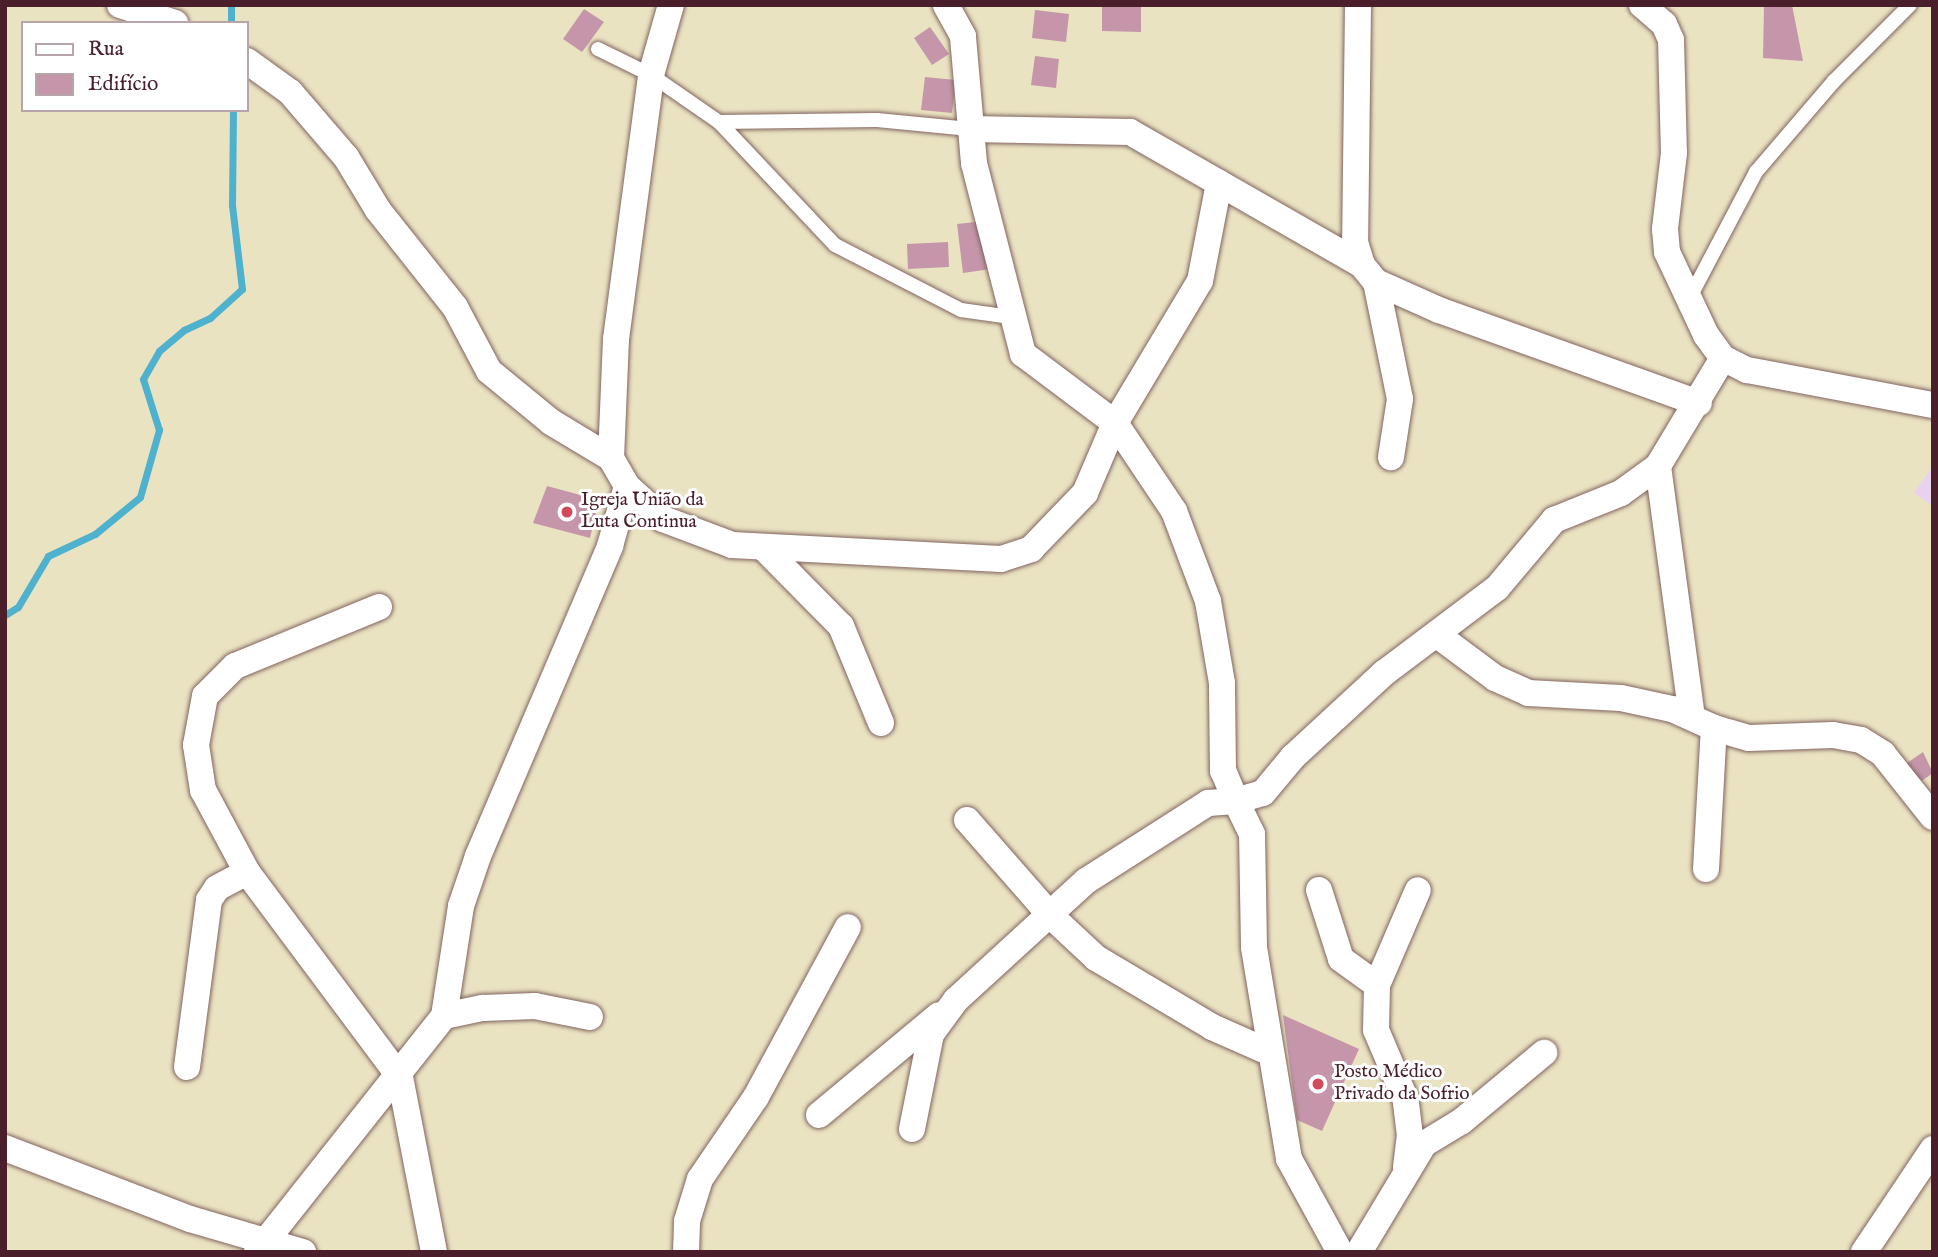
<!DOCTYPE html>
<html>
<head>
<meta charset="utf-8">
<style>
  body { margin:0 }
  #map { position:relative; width:1938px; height:1257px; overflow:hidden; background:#eae3c2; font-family:"IM FELL English",serif }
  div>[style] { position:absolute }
  .built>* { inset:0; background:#e8d2ee }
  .stream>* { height:7px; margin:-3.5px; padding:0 3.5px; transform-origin:3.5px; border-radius:3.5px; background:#4eb1cd }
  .building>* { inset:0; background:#c596aa }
  .roads { filter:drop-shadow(0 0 2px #826460) drop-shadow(0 0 2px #826460) }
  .service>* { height:14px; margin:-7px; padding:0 7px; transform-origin:7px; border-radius:7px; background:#fff }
  .minor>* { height:26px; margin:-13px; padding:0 13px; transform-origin:13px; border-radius:13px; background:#fff }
  .dots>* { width:19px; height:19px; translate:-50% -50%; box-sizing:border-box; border:4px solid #fff; border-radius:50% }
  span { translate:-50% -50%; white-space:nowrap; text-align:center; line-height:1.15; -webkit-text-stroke:6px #fff; paint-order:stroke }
  .poi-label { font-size:19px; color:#4a1f2b }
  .left { translate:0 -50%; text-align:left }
  .frame { position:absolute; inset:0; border:7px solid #4a1f2b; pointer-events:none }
  .legend { position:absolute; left:21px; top:21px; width:228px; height:91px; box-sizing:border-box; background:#fff; border:2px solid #b7a5aa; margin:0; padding:9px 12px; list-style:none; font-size:21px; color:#4a1f2b }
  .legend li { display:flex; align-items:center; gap:14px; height:35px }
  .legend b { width:35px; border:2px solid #b7a5aa }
</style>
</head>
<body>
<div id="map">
  <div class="built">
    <i style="clip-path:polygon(1933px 466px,1933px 506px,1914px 493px)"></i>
  </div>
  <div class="stream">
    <i style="left:231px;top:5px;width:18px;rotate:90deg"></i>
    <i style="left:5px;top:615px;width:15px;rotate:-32deg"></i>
    <i style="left:18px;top:607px;width:59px;rotate:-59.5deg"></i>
    <i style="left:48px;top:556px;width:52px;rotate:-25.1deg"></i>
    <i style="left:95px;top:534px;width:58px;rotate:-39.4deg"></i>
    <i style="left:140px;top:497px;width:70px;rotate:-74.2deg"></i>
    <i style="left:159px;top:430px;width:53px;rotate:-107.4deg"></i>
    <i style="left:143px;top:379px;width:32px;rotate:-60deg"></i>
    <i style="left:159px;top:351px;width:33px;rotate:-40deg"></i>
    <i style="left:184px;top:330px;width:29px;rotate:-25deg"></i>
    <i style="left:210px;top:318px;width:43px;rotate:-42.2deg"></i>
    <i style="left:242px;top:289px;width:85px;rotate:-96.8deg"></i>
    <i style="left:232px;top:205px;width:95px;rotate:-89.4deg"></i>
  </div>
  <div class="building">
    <i style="clip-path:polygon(1102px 5px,1141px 5px,1141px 32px,1102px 31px)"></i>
    <i style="clip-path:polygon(1764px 5px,1792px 5px,1803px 61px,1763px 58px)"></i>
    <i style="clip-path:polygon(584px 9px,604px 22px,582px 52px,563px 39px)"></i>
    <i style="clip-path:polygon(1035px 10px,1069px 14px,1066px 42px,1032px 38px)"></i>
    <i style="clip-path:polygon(930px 27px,949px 54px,932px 65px,914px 38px)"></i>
    <i style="clip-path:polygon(1035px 56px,1059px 59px,1056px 88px,1031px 85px)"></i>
    <i style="clip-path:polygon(925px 77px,956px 80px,952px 113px,921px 110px)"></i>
    <i style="clip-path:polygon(985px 221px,991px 269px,963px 273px,957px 224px)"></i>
    <i style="clip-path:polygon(948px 242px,949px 267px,908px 269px,907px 244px)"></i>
    <i style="clip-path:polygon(547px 486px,599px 500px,590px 538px,533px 523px)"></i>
    <i style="clip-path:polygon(1923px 752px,1933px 773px,1920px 782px,1907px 763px)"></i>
    <i style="clip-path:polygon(1283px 1015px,1359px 1049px,1322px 1131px,1297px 1120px)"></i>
  </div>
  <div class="roads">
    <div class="service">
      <i style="left:598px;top:49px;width:59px;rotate:26.1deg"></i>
      <i style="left:651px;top:75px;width:83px;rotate:34.7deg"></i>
      <i style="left:719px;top:122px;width:169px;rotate:46.7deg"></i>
      <i style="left:835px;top:245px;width:142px;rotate:27.3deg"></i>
      <i style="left:961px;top:310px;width:50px;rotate:8deg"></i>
      <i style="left:719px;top:122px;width:158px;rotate:-0.7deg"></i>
      <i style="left:877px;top:120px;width:93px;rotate:5.5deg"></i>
      <i style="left:1689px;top:299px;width:144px;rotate:-62.2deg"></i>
      <i style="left:1756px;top:172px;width:120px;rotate:-49.4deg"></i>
      <i style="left:1834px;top:81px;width:107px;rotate:-45deg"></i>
    </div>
    <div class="minor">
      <i style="left:120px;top:5px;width:58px;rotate:18.1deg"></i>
      <i style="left:1358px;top:5px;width:237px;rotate:90.7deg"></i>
      <i style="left:1355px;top:242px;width:24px;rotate:73deg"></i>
      <i style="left:1362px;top:265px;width:22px;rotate:51deg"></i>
      <i style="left:1376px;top:282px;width:69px;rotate:24deg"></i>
      <i style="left:1439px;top:310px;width:276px;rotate:19.7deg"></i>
      <i style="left:1642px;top:5px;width:29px;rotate:41deg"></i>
      <i style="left:1664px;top:24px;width:17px;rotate:66deg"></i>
      <i style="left:1671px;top:40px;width:113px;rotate:88.5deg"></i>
      <i style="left:1674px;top:153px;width:77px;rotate:96.8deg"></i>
      <i style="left:1665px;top:229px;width:23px;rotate:85deg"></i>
      <i style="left:1667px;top:252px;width:92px;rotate:64.8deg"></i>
      <i style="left:1706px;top:335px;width:29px;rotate:54deg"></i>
      <i style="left:1723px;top:358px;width:27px;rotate:27deg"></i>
      <i style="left:1747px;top:370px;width:189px;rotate:10.7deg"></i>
      <i style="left:247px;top:61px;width:53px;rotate:35.8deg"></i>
      <i style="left:290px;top:92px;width:86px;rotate:49.3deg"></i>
      <i style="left:346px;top:157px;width:62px;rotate:58.9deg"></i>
      <i style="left:378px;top:210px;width:124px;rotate:51.6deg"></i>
      <i style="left:455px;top:307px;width:72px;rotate:62deg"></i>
      <i style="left:489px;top:371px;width:80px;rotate:39.4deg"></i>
      <i style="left:551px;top:422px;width:70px;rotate:31deg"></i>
      <i style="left:970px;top:129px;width:160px;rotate:1.1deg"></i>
      <i style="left:1130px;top:132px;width:267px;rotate:29.8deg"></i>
      <i style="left:1376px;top:282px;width:119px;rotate:78.4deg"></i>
      <i style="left:1400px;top:399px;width:59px;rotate:98.8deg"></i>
      <i style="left:1658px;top:466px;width:253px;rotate:82.3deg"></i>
      <i style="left:627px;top:486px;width:49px;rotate:42.5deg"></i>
      <i style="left:663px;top:519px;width:74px;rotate:20.6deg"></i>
      <i style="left:732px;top:545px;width:269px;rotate:3deg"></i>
      <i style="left:1001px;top:559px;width:32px;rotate:-18deg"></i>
      <i style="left:1031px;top:549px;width:78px;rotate:-46deg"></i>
      <i style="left:1085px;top:493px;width:76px;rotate:-66.8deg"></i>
      <i style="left:1115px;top:423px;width:165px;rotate:-59.1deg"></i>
      <i style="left:1200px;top:281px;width:100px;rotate:-79deg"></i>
      <i style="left:764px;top:548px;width:110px;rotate:45.4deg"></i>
      <i style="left:841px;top:626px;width:105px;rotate:67.6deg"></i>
      <i style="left:379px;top:607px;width:156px;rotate:157.7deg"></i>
      <i style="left:235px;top:666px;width:42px;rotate:135deg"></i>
      <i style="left:205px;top:696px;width:50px;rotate:100.4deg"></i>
      <i style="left:196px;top:745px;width:46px;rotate:81.2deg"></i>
      <i style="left:203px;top:790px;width:93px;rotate:61.8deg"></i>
      <i style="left:247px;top:872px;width:256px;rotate:53.3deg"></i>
      <i style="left:400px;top:1077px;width:178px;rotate:79deg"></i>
      <i style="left:1436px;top:634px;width:74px;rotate:36.7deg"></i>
      <i style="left:1495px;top:678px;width:36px;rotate:24deg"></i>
      <i style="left:1528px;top:693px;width:93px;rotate:3.1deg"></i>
      <i style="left:1621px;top:698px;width:52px;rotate:12.2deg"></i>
      <i style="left:1672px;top:709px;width:46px;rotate:24.3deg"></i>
      <i style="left:1714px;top:728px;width:36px;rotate:16deg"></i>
      <i style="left:1749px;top:738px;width:84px;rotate:-2deg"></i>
      <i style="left:1833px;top:735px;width:28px;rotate:10deg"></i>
      <i style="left:1861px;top:740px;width:26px;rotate:32deg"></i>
      <i style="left:1883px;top:754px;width:80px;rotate:51.6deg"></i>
      <i style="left:967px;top:820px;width:128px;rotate:48.8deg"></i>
      <i style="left:1051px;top:916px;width:62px;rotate:43deg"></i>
      <i style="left:1096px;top:958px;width:135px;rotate:30.7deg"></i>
      <i style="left:1212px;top:1027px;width:64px;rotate:23.8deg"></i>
      <i style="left:1706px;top:869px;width:141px;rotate:-86.8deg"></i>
      <i style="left:1319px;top:890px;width:72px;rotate:72.3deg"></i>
      <i style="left:1341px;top:959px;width:44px;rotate:35.8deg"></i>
      <i style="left:444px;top:1016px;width:40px;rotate:-12deg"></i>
      <i style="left:483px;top:1008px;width:52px;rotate:-2.2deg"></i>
      <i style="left:535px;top:1006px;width:56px;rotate:11.3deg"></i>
      <i style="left:187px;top:1067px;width:168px;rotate:-82.5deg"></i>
      <i style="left:209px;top:900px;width:14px;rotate:-56deg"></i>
      <i style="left:217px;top:888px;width:34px;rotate:-28deg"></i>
      <i style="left:819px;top:1115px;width:156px;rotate:-39.8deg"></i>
      <i style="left:912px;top:1129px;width:97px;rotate:-78.7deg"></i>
      <i style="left:931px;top:1034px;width:42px;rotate:-53.7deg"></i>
      <i style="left:956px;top:1000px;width:176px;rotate:-42.5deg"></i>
      <i style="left:1086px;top:881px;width:145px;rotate:-32.6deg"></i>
      <i style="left:1208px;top:803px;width:28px;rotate:-4deg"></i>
      <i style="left:1236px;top:801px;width:33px;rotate:-113deg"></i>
      <i style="left:1223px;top:771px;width:88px;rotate:-90.7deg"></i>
      <i style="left:1222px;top:683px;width:83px;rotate:-99.7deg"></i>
      <i style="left:1208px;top:601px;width:96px;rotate:-110.7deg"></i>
      <i style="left:1174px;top:511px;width:106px;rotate:-123.8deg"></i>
      <i style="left:1115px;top:423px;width:115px;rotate:-143.1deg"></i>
      <i style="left:1023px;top:354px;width:197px;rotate:-104.4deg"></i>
      <i style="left:974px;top:163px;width:127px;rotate:-95deg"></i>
      <i style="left:963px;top:36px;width:35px;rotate:-119deg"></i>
      <i style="left:5px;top:1148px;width:198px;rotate:21deg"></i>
      <i style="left:190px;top:1219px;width:118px;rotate:16.3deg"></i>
      <i style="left:1406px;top:1167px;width:31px;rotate:-83deg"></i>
      <i style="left:1410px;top:1136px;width:38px;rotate:-97deg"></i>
      <i style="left:1405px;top:1098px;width:74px;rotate:-113.1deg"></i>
      <i style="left:1376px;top:1030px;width:45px;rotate:-88.7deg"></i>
      <i style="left:1377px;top:985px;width:103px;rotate:-66.7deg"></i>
      <i style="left:257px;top:1252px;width:301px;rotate:-51.6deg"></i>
      <i style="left:444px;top:1016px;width:111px;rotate:-81.2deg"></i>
      <i style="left:461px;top:906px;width:53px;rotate:-71.2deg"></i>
      <i style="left:478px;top:856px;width:337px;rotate:-66.9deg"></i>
      <i style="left:610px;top:546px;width:62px;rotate:-74.2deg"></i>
      <i style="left:627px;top:486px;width:32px;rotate:-120deg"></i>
      <i style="left:611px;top:458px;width:119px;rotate:-87.6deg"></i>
      <i style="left:616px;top:339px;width:266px;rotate:-82.4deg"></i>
      <i style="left:651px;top:75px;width:73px;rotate:-74.1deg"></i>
      <i style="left:686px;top:1252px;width:31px;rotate:-88deg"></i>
      <i style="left:687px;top:1221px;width:44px;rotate:-72.8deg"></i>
      <i style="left:700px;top:1179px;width:99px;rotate:-55.7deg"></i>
      <i style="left:756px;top:1097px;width:193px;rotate:-61.6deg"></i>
      <i style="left:1340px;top:1252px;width:106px;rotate:-118.7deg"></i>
      <i style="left:1289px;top:1159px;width:215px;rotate:-99.4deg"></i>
      <i style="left:1254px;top:947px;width:113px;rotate:-91deg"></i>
      <i style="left:1252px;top:834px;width:37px;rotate:-116deg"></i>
      <i style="left:1236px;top:801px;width:28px;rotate:-17deg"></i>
      <i style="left:1263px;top:793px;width:47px;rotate:-50.2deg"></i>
      <i style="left:1293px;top:757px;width:124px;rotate:-42.7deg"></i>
      <i style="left:1384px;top:673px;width:141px;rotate:-37deg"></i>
      <i style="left:1497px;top:588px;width:89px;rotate:-50deg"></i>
      <i style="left:1554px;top:520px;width:72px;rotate:-21.9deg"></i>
      <i style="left:1621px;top:493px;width:46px;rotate:-36.1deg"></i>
      <i style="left:1658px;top:466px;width:126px;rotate:-59deg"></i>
      <i style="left:1359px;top:1252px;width:126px;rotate:-59deg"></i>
      <i style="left:1424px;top:1144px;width:44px;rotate:-31.2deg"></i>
      <i style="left:1462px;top:1121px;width:107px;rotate:-39.7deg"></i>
      <i style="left:1864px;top:1252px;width:124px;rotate:-56.2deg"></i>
    </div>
  </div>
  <div class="dots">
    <i style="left:567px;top:512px;background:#d1495b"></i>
    <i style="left:1318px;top:1084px;background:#d1495b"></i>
  </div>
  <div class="poi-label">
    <span class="left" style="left:581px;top:512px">Igreja União da<br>Luta Continua</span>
    <span class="left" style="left:1334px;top:1084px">Posto Médico<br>Privado da Sofrio</span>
  </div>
  <div class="frame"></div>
  <ul class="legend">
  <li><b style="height:9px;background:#fff"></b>Rua</li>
  <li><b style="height:19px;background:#c596aa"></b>Edifício</li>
  </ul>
</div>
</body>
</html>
